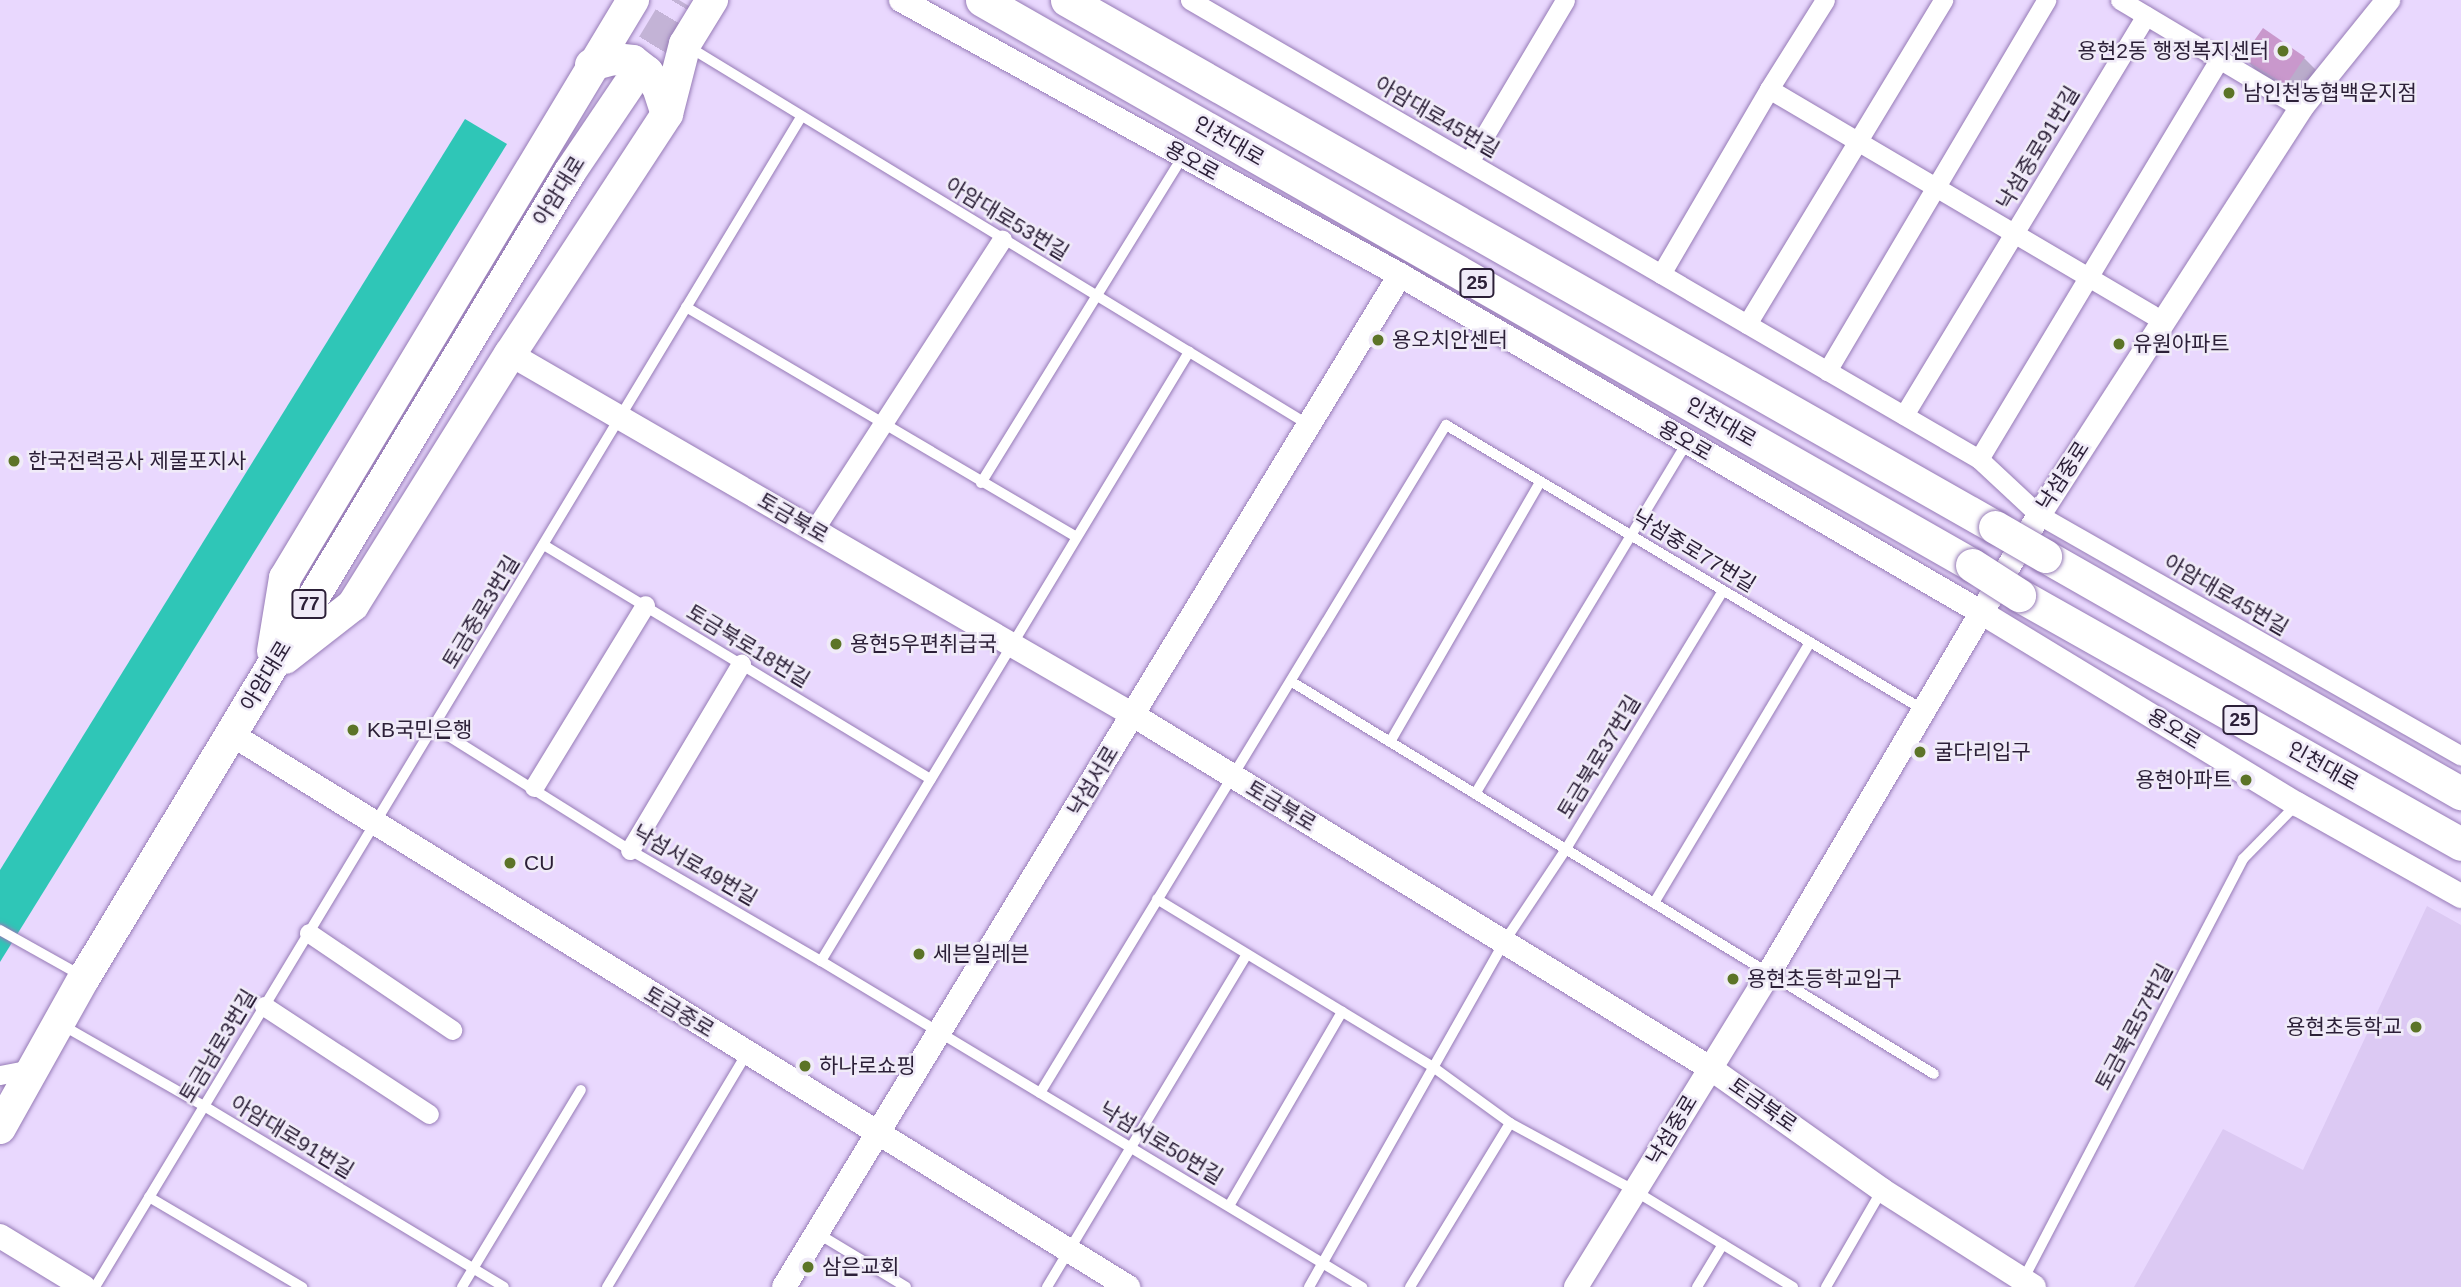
<!DOCTYPE html>
<html>
<head>
<meta charset="utf-8">
<style>
  body { margin:0 }
  #map { position:relative; width:2461px; height:1287px; overflow:hidden; background:#e9d8fe; font-family:Arial,"Noto Sans KR",sans-serif }
  div>[style] { position:absolute }
  .built>* { inset:0; background:#dcc9f3 }
  .water>* { inset:0; background:#2fc6b7 }
  .shadow>* { inset:0; background:#0003 }
  .building>* { inset:0; background:#c998cc }
  .primary-tunnel>* { height:32px; margin-top:-16px; transform-origin:0; background:repeating-linear-gradient(90deg,#c3b3d6 0 32px,transparent 0 48px) }
  .roads { filter:drop-shadow(0 0 2px #967bb6) drop-shadow(0 0 2px #967bb6) }
  .service>* { height:10px; margin:-5px; padding:0 5px; transform-origin:5px; border-radius:5px; background:#fff }
  .minor>* { height:19px; margin:-9.5px; padding:0 9.5px; transform-origin:9.5px; border-radius:9.5px; background:#fff }
  .tertiary>* { height:24px; margin:-12px; padding:0 12px; transform-origin:12px; border-radius:12px; background:#fff }
  .primary>* { height:32px; margin:-16px; padding:0 16px; transform-origin:16px; border-radius:16px; background:#fff }
  .trunk>* { height:33px; margin:-16.5px; padding:0 16.5px; transform-origin:16.5px; border-radius:16.5px; background:#fff }
  .bridges { filter:drop-shadow(0 0 2px #967bb6) drop-shadow(0 0 2px #967bb6) }
  .trunk-bridge>* { height:33px; margin:-16.5px; padding:0 16.5px; transform-origin:16.5px; border-radius:16.5px; background:#fff }
  .dots>* { width:19px; height:19px; translate:-50% -50%; box-sizing:border-box; border:4px solid #f0ebf8; border-radius:50% }
  span { translate:-50% -50%; white-space:nowrap; text-align:center; line-height:1.15; -webkit-text-stroke:5px #f0ebf8; paint-order:stroke }
  .shield-label span { padding:2px 5px; background:#f0ebf8; border:2px solid; border-radius:5px; -webkit-text-stroke-width:0 }
  .shield-label { font-size:19px; color:#2c2038; font-weight:700 }
  .poi-label { font-size:21px; color:#2c2038 }
  .right { translate:-100% -50%; text-align:right }
  .left { translate:0 -50%; text-align:left }
  .street-label { font-size:21px; color:#2c2038 }
</style>
</head>
<body>
<div id="map">
  <div class="built">
    <i style="clip-path:polygon(2427px 906px,2461px 925px,2461px 1287px,2134px 1287px,2223px 1129px,2303px 1170px)"></i>
  </div>
  <div class="water">
    <i style="clip-path:polygon(465px 119px,507px 144px,0 962px,0 870px)"></i>
  </div>
  <div class="shadow">
    <i style="clip-path:polygon(2244px 58px,2304px 58px,2319px 73px,2301px 98px,2259px 73px)"></i>
  </div>
  <div class="building">
    <i style="clip-path:polygon(2263px 28px,2305px 57px,2286px 85px,2242px 58px)"></i>
  </div>
  <div class="primary-tunnel">
    <i style="left:628px;top:86px;width:100px;rotate:-58.8deg"></i>
  </div>
  <div class="roads">
    <div class="service">
      <i style="left:689px;top:47px;width:726px;rotate:31.37deg"></i>
      <i style="left:686px;top:307px;width:453px;rotate:30.5deg"></i>
      <i style="left:981px;top:483px;width:384px;rotate:-58.3deg"></i>
      <i style="left:544px;top:545px;width:452px;rotate:31.2deg"></i>
      <i style="left:1292px;top:682px;width:752px;rotate:31.41deg"></i>
      <i style="left:434px;top:727px;width:231px;rotate:32.1deg"></i>
      <i style="left:630px;top:850px;width:221px;rotate:30.2deg"></i>
      <i style="left:821px;top:961px;width:632px;rotate:31.07deg"></i>
      <i style="left:1390px;top:742px;width:300px;rotate:-60deg"></i>
      <i style="left:1475px;top:794px;width:409px;rotate:-58.9deg"></i>
      <i style="left:1157px;top:899px;width:323px;rotate:31.3deg"></i>
      <i style="left:1433px;top:1067px;width:95px;rotate:36deg"></i>
      <i style="left:1510px;top:1123px;width:142px;rotate:28.5deg"></i>
      <i style="left:1635px;top:1191px;width:185px;rotate:31.3deg"></i>
      <i style="left:1654px;top:903px;width:304px;rotate:-59.1deg"></i>
      <i style="left:0;top:930px;width:94px;rotate:29.3deg"></i>
      <i style="left:821px;top:961px;width:712px;rotate:-58.86deg"></i>
      <i style="left:62px;top:1025px;width:163px;rotate:29.7deg"></i>
      <i style="left:204px;top:1106px;width:350px;rotate:31.1deg"></i>
      <i style="left:1040px;top:1093px;width:782px;rotate:-58.71deg"></i>
      <i style="left:1446px;top:425px;width:554px;rotate:30.82deg"></i>
      <i style="left:149px;top:1197px;width:178px;rotate:30.5deg"></i>
      <i style="left:1229px;top:1206px;width:225px;rotate:-59.8deg"></i>
      <i style="left:817px;top:1233px;width:104px;rotate:31.2deg"></i>
      <i style="left:2023px;top:1280px;width:475px;rotate:-62.4deg"></i>
      <i style="left:2243px;top:859px;width:77px;rotate:-45.5deg"></i>
      <i style="left:95px;top:1287px;width:1367px;rotate:-58.89deg"></i>
      <i style="left:462px;top:1287px;width:230px;rotate:-58.9deg"></i>
      <i style="left:607px;top:1287px;width:273px;rotate:-59.1deg"></i>
      <i style="left:1047px;top:1287px;width:388px;rotate:-59deg"></i>
      <i style="left:1309px;top:1287px;width:396px;rotate:-60.5deg"></i>
      <i style="left:1504px;top:942px;width:112px;rotate:-56.3deg"></i>
      <i style="left:1566px;top:849px;width:302px;rotate:-58.7deg"></i>
      <i style="left:1410px;top:1287px;width:192px;rotate:-58.6deg"></i>
      <i style="left:1697px;top:1287px;width:50px;rotate:-58.8deg"></i>
      <i style="left:1826px;top:1287px;width:112px;rotate:-60deg"></i>
    </div>
    <div class="minor">
      <i style="left:1190px;top:0;width:913px;rotate:30.19deg"></i>
      <i style="left:1979px;top:459px;width:82px;rotate:43deg"></i>
      <i style="left:2039px;top:515px;width:486px;rotate:29.7deg"></i>
      <i style="left:2120px;top:0;width:211px;rotate:30.8deg"></i>
      <i style="left:1769px;top:89px;width:459px;rotate:30.5deg"></i>
      <i style="left:1469px;top:162px;width:188px;rotate:-59.3deg"></i>
      <i style="left:1661px;top:274px;width:214px;rotate:-59.7deg"></i>
      <i style="left:1769px;top:89px;width:105px;rotate:-57.8deg"></i>
      <i style="left:1747px;top:324px;width:379px;rotate:-58.8deg"></i>
      <i style="left:1827px;top:371px;width:431px;rotate:-59.4deg"></i>
      <i style="left:1904px;top:415px;width:467px;rotate:-58.8deg"></i>
      <i style="left:1979px;top:459px;width:466px;rotate:-59deg"></i>
      <i style="left:814px;top:530px;width:346px;rotate:-57.1deg"></i>
      <i style="left:534px;top:787px;width:213px;rotate:-58.6deg"></i>
      <i style="left:630px;top:850px;width:217px;rotate:-59.2deg"></i>
      <i style="left:309px;top:933px;width:173px;rotate:34.1deg"></i>
      <i style="left:264px;top:1006px;width:197px;rotate:33.2deg"></i>
      <i style="left:0;top:1075px;width:33px;rotate:-11deg"></i>
    </div>
    <div class="tertiary">
      <i style="left:901px;top:0;width:570px;rotate:28.86deg"></i>
      <i style="left:1400px;top:275px;width:669px;rotate:30.13deg"></i>
      <i style="left:1979px;top:611px;width:372px;rotate:31.3deg"></i>
      <i style="left:2297px;top:804px;width:188px;rotate:29.3deg"></i>
      <i style="left:510px;top:354px;width:720px;rotate:30.09deg"></i>
      <i style="left:1133px;top:715px;width:676px;rotate:31.46deg"></i>
      <i style="left:1710px;top:1068px;width:211px;rotate:35.3deg"></i>
      <i style="left:1882px;top:1190px;width:180px;rotate:32.5deg"></i>
      <i style="left:231px;top:734px;width:1054px;rotate:31.65deg"></i>
      <i style="left:0;top:1236px;width:98px;rotate:31.3deg"></i>
      <i style="left:784px;top:1287px;width:1185px;rotate:-58.67deg"></i>
      <i style="left:1576px;top:1287px;width:369px;rotate:-58.4deg"></i>
      <i style="left:1769px;top:973px;width:532px;rotate:-59.48deg"></i>
      <i style="left:2039px;top:515px;width:484px;rotate:-57.2deg"></i>
      <i style="left:2301px;top:108px;width:139px;rotate:-51.1deg"></i>
    </div>
    <div class="primary">
      <i style="left:591px;top:65px;width:24px;rotate:-15deg"></i>
      <i style="left:614px;top:59px;width:19px;rotate:6deg"></i>
      <i style="left:633px;top:61px;width:18px;rotate:38deg"></i>
      <i style="left:647px;top:72px;width:19px;rotate:54deg"></i>
      <i style="left:658px;top:87px;width:28px;rotate:72deg"></i>
      <i style="left:273px;top:651px;width:74px;rotate:-80.7deg"></i>
      <i style="left:285px;top:578px;width:675px;rotate:-58.95deg"></i>
      <i style="left:285px;top:658px;width:86px;rotate:-37.9deg"></i>
      <i style="left:353px;top:605px;width:296px;rotate:-58deg"></i>
      <i style="left:510px;top:354px;width:287px;rotate:-56.8deg"></i>
      <i style="left:667px;top:114px;width:72px;rotate:-75.6deg"></i>
      <i style="left:685px;top:44px;width:52px;rotate:-58.5deg"></i>
      <i style="left:0;top:1128px;width:172px;rotate:-60.8deg"></i>
      <i style="left:84px;top:978px;width:941px;rotate:-58.91deg"></i>
      <i style="left:570px;top:172px;width:104px;rotate:-56deg"></i>
    </div>
    <div class="trunk">
      <i style="left:982px;top:0;width:1140px;rotate:29.71deg"></i>
      <i style="left:1067px;top:0;width:1067px;rotate:29.59deg"></i>
      <i style="left:2045px;top:556px;width:479px;rotate:29.7deg"></i>
      <i style="left:2019px;top:595px;width:507px;rotate:29.39deg"></i>
    </div>
  </div>
  <div class="bridges">
    <div class="trunk-bridge">
      <i style="left:1995px;top:527px;width:58px;rotate:30.1deg"></i>
      <i style="left:1972px;top:565px;width:56px;rotate:32.6deg"></i>
    </div>
  </div>
  <div class="dots">
    <i style="left:2283px;top:51px;background:#5c7427"></i>
    <i style="left:2229px;top:93px;background:#5c7427"></i>
    <i style="left:1378px;top:340px;background:#5c7427"></i>
    <i style="left:2119px;top:344px;background:#5c7427"></i>
    <i style="left:14px;top:461px;background:#5c7427"></i>
    <i style="left:836px;top:644px;background:#5c7427"></i>
    <i style="left:353px;top:730px;background:#5c7427"></i>
    <i style="left:1920px;top:752px;background:#5c7427"></i>
    <i style="left:2246px;top:780px;background:#5c7427"></i>
    <i style="left:510px;top:863px;background:#5c7427"></i>
    <i style="left:919px;top:954px;background:#5c7427"></i>
    <i style="left:1733px;top:979px;background:#5c7427"></i>
    <i style="left:2416px;top:1027px;background:#5c7427"></i>
    <i style="left:805px;top:1066px;background:#5c7427"></i>
    <i style="left:808px;top:1267px;background:#5c7427"></i>
  </div>
  <div class="shield-label">
    <span style="left:1477px;top:283px">25</span>
    <span style="left:309px;top:604px">77</span>
    <span style="left:2240px;top:720px">25</span>
  </div>
  <div class="poi-label">
    <span class="right" style="left:2269px;top:51px">용현2동 행정복지센터</span>
    <span class="left" style="left:2243px;top:93px">남인천농협백운지점</span>
    <span class="left" style="left:1392px;top:340px">용오치안센터</span>
    <span class="left" style="left:2133px;top:344px">유원아파트</span>
    <span class="left" style="left:28px;top:461px">한국전력공사 제물포지사</span>
    <span class="left" style="left:850px;top:644px">용현5우편취급국</span>
    <span class="left" style="left:367px;top:730px">KB국민은행</span>
    <span class="left" style="left:1934px;top:752px">굴다리입구</span>
    <span class="right" style="left:2232px;top:780px">용현아파트</span>
    <span class="left" style="left:524px;top:863px">CU</span>
    <span class="left" style="left:933px;top:954px">세븐일레븐</span>
    <span class="left" style="left:1747px;top:979px">용현초등학교입구</span>
    <span class="right" style="left:2402px;top:1027px">용현초등학교</span>
    <span class="left" style="left:819px;top:1066px">하나로쇼핑</span>
    <span class="left" style="left:822px;top:1267px">삼은교회</span>
  </div>
  <div class="street-label">
    <span style="left:1437px;top:117px;rotate:30deg">아암대로45번길</span>
    <span style="left:1229px;top:141px;rotate:30deg">인천대로</span>
    <span style="left:2038px;top:148px;rotate:-59deg">낙섬중로91번길</span>
    <span style="left:1192px;top:161px;rotate:29deg">용오로</span>
    <span style="left:559px;top:191px;rotate:-58deg">아암대로</span>
    <span style="left:1007px;top:219px;rotate:31deg">아암대로53번길</span>
    <span style="left:1721px;top:422px;rotate:30deg">인천대로</span>
    <span style="left:1685px;top:441px;rotate:30deg">용오로</span>
    <span style="left:2063px;top:476px;rotate:-57deg">낙섬중로</span>
    <span style="left:793px;top:518px;rotate:30deg">토금북로</span>
    <span style="left:1694px;top:551px;rotate:31deg">낙섬중로77번길</span>
    <span style="left:2226px;top:595px;rotate:30deg">아암대로45번길</span>
    <span style="left:481px;top:612px;rotate:-59deg">토금중로3번길</span>
    <span style="left:748px;top:646px;rotate:31deg">토금북로18번길</span>
    <span style="left:266px;top:676px;rotate:-59deg">아암대로</span>
    <span style="left:2174px;top:729px;rotate:31deg">용오로</span>
    <span style="left:1599px;top:757px;rotate:-59deg">토금북로37번길</span>
    <span style="left:2323px;top:766px;rotate:29deg">인천대로</span>
    <span style="left:1093px;top:781px;rotate:-59deg">낙섬서로</span>
    <span style="left:1281px;top:806px;rotate:31deg">토금북로</span>
    <span style="left:695px;top:865px;rotate:30deg">낙섬서로49번길</span>
    <span style="left:679px;top:1012px;rotate:31deg">토금중로</span>
    <span style="left:2134px;top:1027px;rotate:-62deg">토금북로57번길</span>
    <span style="left:218px;top:1046px;rotate:-59deg">토금남로3번길</span>
    <span style="left:1763px;top:1105px;rotate:35deg">토금북로</span>
    <span style="left:1672px;top:1130px;rotate:-59deg">낙섬중로</span>
    <span style="left:292px;top:1137px;rotate:31deg">아암대로91번길</span>
    <span style="left:1161px;top:1143px;rotate:31deg">낙섬서로50번길</span>
  </div>
</div>
</body>
</html>
